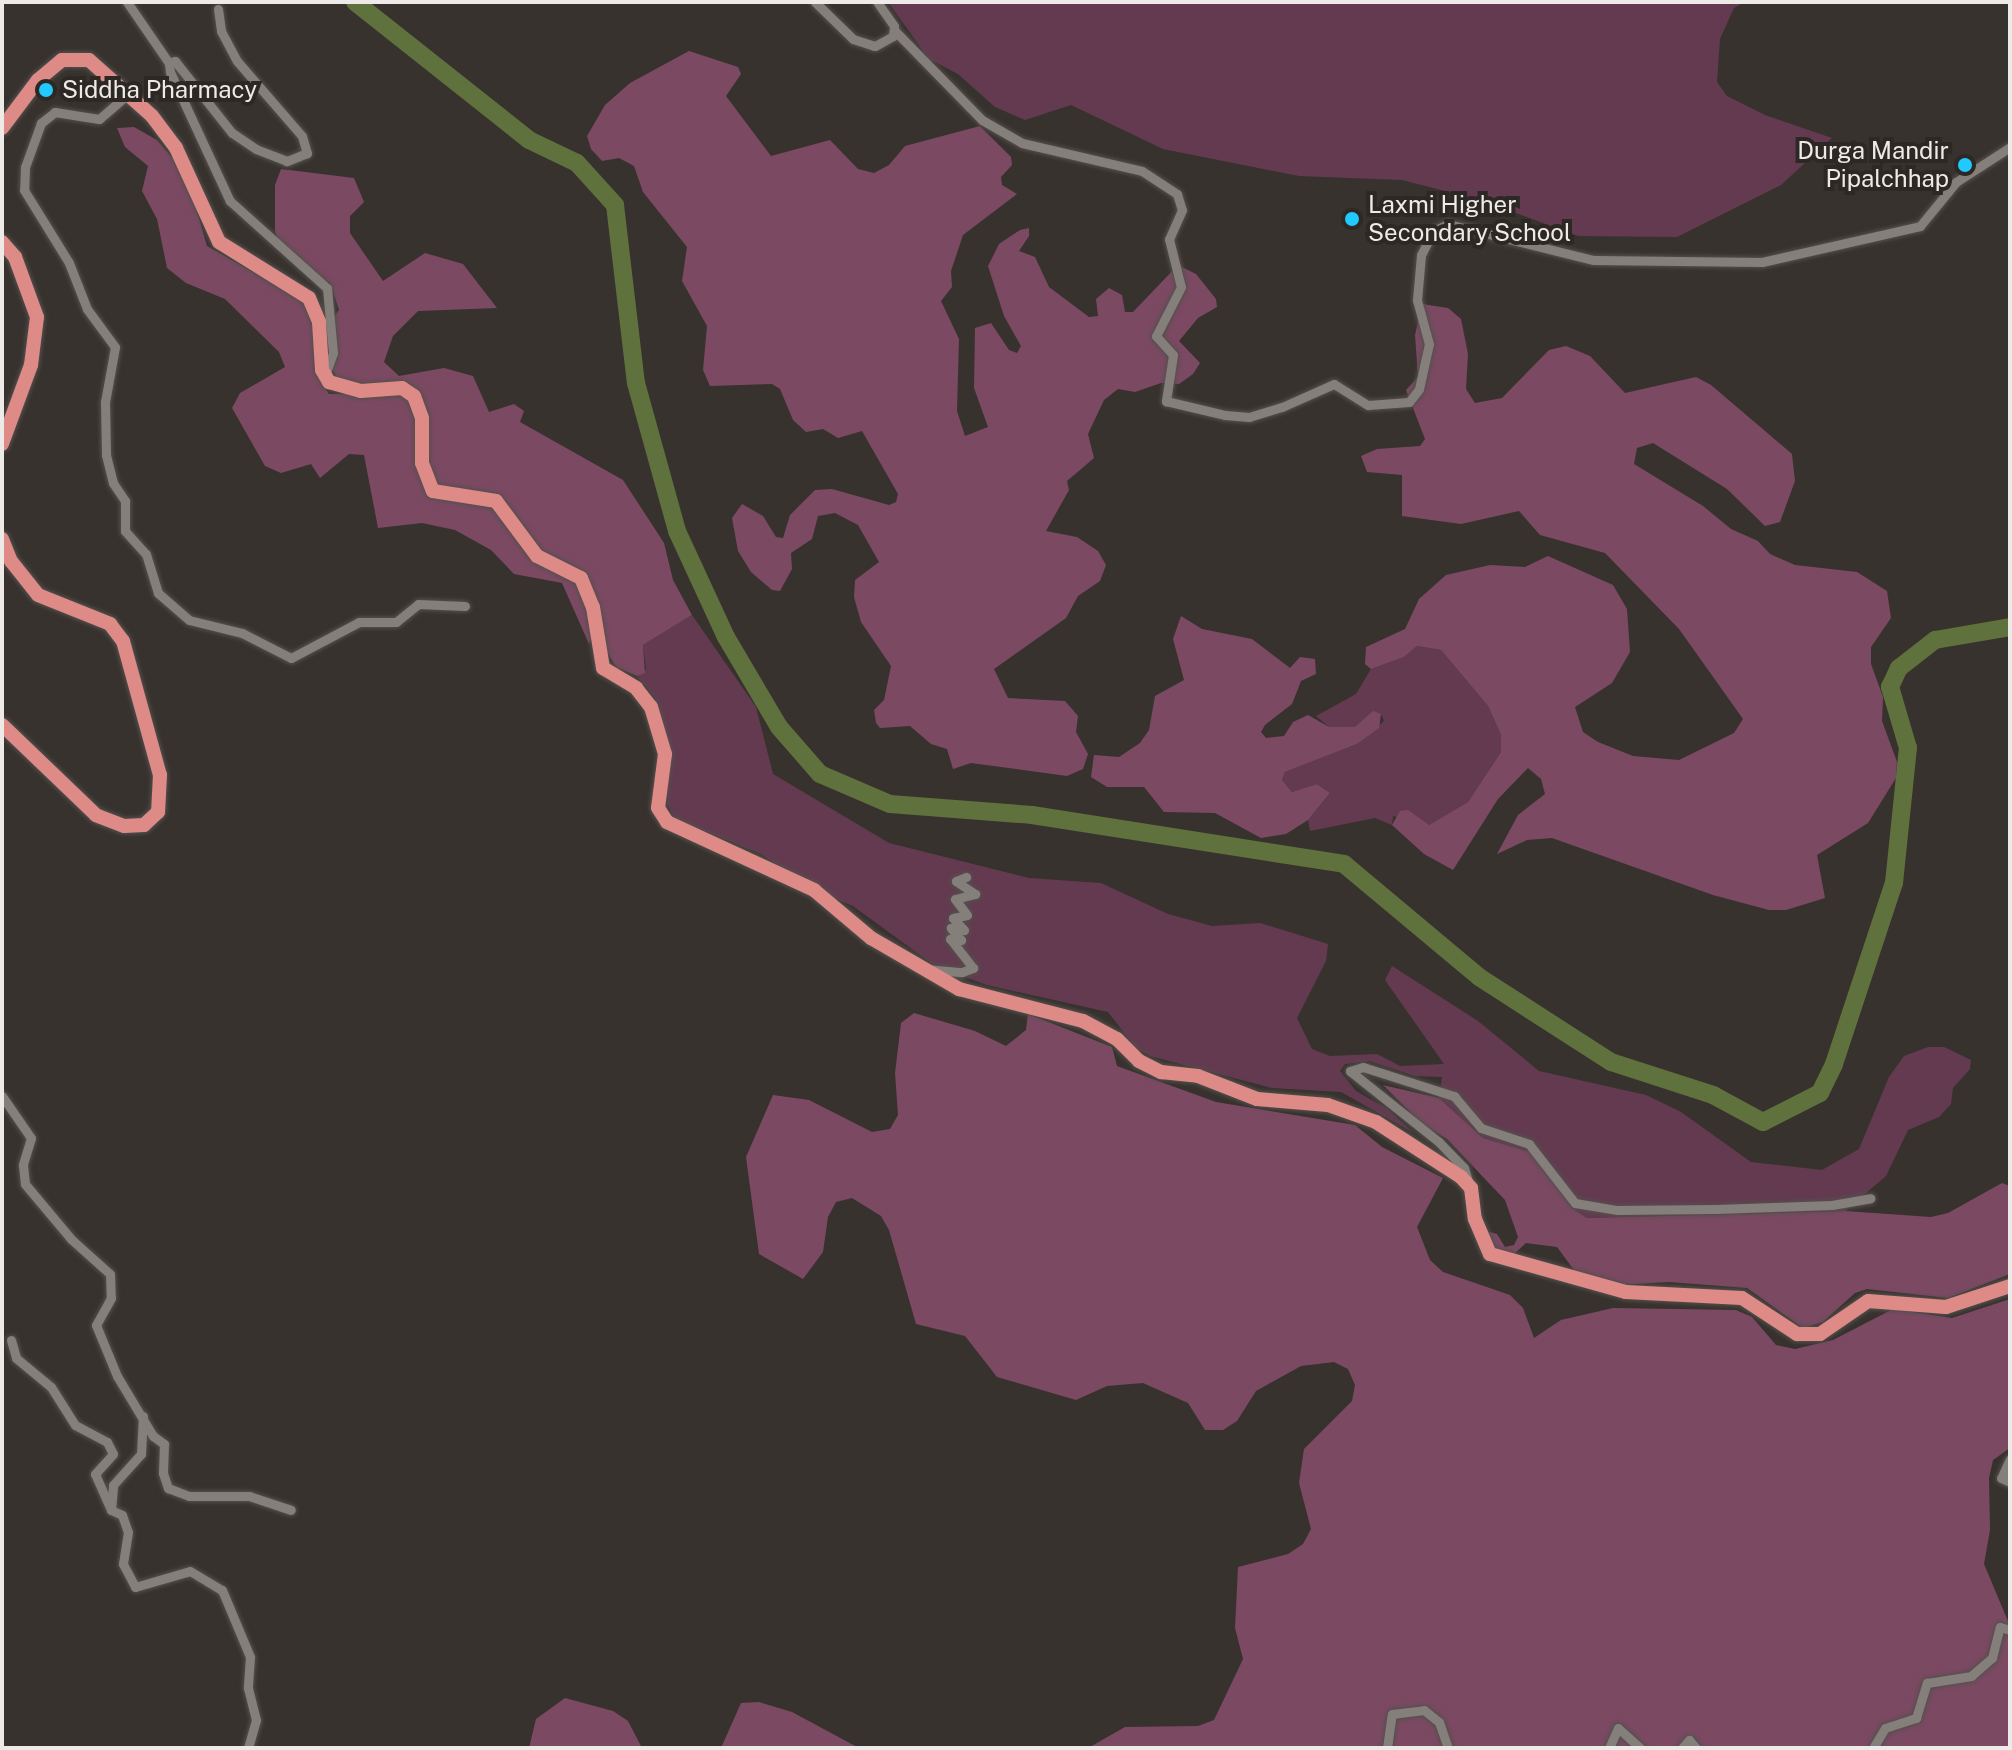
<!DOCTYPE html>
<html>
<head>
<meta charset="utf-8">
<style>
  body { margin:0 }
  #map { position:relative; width:2012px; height:1750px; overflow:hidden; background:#37322e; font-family:"Public Sans",sans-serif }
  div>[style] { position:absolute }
  .green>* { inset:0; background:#643a50 }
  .forest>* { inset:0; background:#7c4963 }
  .river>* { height:18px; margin:-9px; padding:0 9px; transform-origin:9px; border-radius:9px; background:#5f713c }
  .roads { filter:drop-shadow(0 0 2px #54504d) drop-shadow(0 0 2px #54504d) }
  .minor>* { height:9px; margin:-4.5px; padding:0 4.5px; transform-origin:4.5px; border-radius:4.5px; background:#857f7b }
  .trunk>* { height:14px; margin:-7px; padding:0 7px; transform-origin:7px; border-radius:7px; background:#de8b88 }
  .dots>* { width:22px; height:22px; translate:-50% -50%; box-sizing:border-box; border:4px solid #2d2824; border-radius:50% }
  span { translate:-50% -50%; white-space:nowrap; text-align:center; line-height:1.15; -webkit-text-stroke:8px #2d2824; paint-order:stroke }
  .poi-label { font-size:24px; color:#edeae8 }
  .left { translate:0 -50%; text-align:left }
  .right { translate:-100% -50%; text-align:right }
  .frame { position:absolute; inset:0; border:4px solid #edeae8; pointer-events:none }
</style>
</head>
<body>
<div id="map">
  <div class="green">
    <i style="clip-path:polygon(888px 2px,1744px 2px,1734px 8px,1720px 39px,1717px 82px,1727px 96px,1765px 115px,1832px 138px,1781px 185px,1677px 237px,1578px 236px,1484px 201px,1402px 180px,1299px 176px,1163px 149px,1071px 105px,1025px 120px,995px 107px,958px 74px,929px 59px)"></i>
    <i style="clip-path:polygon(692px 615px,756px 707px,773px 774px,889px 843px,1029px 878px,1101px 883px,1168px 914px,1212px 926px,1260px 923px,1328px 944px,1326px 961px,1297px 1018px,1312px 1049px,1330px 1056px,1377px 1054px,1400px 1066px,1444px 1064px,1385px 980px,1392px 966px,1478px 1021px,1539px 1071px,1646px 1095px,1681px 1112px,1751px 1162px,1822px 1170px,1859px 1149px,1889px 1077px,1904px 1056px,1928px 1047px,1944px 1047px,1971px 1060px,1970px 1069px,1953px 1088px,1951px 1104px,1939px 1117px,1908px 1130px,1886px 1176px,1845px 1211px,1587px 1218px,1572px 1208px,1533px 1154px,1483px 1138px,1439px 1098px,1442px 1077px,1415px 1076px,1369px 1061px,1345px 1064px,1340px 1071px,1356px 1091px,1386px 1108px,1414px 1133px,1341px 1092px,1272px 1088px,1150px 1056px,1135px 1047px,1108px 1012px,987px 985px,935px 966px,853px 906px,814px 890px,761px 854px,675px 819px,667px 804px,668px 746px,655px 698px,637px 676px,646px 669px,643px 645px)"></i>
    <i style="clip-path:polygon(1417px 646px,1441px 650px,1488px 706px,1501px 735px,1501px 752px,1468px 802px,1429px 825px,1393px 816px,1392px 825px,1375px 818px,1310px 831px,1308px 820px,1330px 793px,1317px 784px,1292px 792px,1282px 780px,1285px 772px,1357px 744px,1384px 721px,1381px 714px,1355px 728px,1329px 727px,1316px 716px,1356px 694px,1371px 669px,1404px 657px)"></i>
  </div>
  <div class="forest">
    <i style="clip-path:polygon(689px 51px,738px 67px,741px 74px,726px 96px,771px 156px,830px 140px,858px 169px,874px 173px,889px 165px,905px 146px,980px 126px,1011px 157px,1012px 165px,1001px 177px,1002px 185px,1017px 194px,963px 235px,951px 271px,952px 287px,941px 301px,959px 339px,957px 411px,965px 436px,988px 427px,974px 388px,975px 328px,991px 323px,1009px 350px,1017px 353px,1021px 346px,1004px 316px,988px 266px,999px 244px,1020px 230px,1029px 228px,1029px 236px,1019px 251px,1035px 257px,1049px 287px,1089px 317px,1098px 316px,1096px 299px,1109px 288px,1122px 295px,1125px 312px,1133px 312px,1178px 265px,1196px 274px,1216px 299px,1217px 307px,1198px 318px,1179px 341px,1200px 363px,1193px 374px,1179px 384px,1161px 383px,1135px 392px,1118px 389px,1104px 400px,1088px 434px,1094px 458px,1067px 481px,1069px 490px,1046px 531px,1077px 537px,1098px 551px,1106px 565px,1100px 581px,1078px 596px,1066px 618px,994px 669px,1008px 698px,1065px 701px,1078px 716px,1076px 732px,1088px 754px,1083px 769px,1067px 776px,971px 763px,953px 769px,947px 749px,931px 744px,910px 726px,880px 728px,876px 723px,874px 710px,884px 700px,891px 666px,861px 622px,854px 597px,855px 580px,879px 562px,858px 525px,835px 513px,818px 516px,812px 539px,791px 553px,792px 569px,780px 591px,772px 590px,751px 572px,738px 551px,732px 518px,742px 504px,763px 516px,776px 537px,783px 538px,790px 515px,815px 490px,832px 489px,889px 505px,896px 502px,898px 494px,862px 431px,838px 438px,823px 429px,806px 432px,793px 420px,780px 389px,772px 384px,710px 386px,703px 370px,707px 326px,682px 281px,687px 247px,643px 192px,634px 166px,619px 158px,602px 161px,591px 149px,587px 136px,605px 105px,630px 83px)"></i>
    <i style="clip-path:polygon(134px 127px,157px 140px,174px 160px,192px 194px,207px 246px,301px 299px,312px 321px,318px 377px,329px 394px,363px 394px,338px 379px,327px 361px,324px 331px,339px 310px,330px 283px,303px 267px,280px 245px,275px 232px,275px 185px,281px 169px,354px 178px,364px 202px,350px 216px,350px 233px,383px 281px,425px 253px,463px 264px,497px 308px,418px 311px,393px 336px,384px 362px,399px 376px,444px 368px,473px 376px,489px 412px,514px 404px,524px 411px,520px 422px,623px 480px,664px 543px,673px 580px,692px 615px,643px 645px,645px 673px,637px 676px,616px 667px,594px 630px,589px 644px,562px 583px,514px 574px,491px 550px,455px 530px,422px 523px,378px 528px,364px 455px,349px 454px,320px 478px,311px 464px,281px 473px,265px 466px,232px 408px,240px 393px,285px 367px,279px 352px,225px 299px,186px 283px,167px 268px,157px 219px,142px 191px,148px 166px,125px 147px,117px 128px)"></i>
    <i style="clip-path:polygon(1422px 304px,1448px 308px,1461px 319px,1468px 354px,1466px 389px,1475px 403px,1502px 398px,1549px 350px,1566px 346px,1590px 356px,1625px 393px,1696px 377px,1711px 385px,1792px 454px,1795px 481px,1780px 522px,1765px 526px,1727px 489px,1653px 443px,1637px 448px,1634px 464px,1703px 506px,1731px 529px,1758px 541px,1770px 554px,1795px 565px,1857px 572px,1887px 591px,1891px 618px,1871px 647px,1871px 664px,1883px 697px,1882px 721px,1897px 762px,1896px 778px,1868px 823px,1817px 855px,1825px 898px,1786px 910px,1769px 910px,1713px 895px,1552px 838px,1527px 840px,1497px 854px,1518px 815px,1545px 794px,1541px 779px,1528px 768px,1498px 799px,1453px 870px,1424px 854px,1392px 825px,1400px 811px,1408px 810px,1429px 825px,1468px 802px,1501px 752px,1501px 735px,1488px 706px,1441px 650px,1417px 646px,1404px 657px,1371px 669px,1365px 664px,1366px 647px,1405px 629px,1419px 599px,1446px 575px,1490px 565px,1525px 567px,1548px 556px,1613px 585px,1627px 609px,1630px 652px,1612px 683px,1575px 707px,1583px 732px,1598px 742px,1633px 756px,1679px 760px,1734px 733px,1743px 719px,1679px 629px,1605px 553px,1540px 535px,1519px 511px,1461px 524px,1402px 516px,1402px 475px,1367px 472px,1361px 456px,1377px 449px,1420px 446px,1425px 439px,1406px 390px,1418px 377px,1415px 335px)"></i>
    <i style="clip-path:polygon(1181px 616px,1202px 629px,1252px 639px,1290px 668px,1300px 657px,1315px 659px,1316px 674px,1301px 681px,1292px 704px,1265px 725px,1261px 732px,1266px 738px,1284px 736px,1293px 722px,1308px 715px,1329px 727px,1355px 727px,1373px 711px,1381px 714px,1379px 728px,1357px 744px,1285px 772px,1282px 780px,1292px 792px,1317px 784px,1330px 793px,1308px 820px,1286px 834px,1261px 838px,1215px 813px,1164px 812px,1144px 787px,1107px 787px,1091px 777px,1094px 755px,1119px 757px,1140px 743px,1149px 730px,1155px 696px,1184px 680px,1173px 639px)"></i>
    <i style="clip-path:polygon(914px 1013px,975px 1031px,1006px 1046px,1026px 1030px,1028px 1014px,1112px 1047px,1117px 1066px,1216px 1102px,1355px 1125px,1382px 1147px,1443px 1178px,1417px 1227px,1430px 1260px,1443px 1272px,1510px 1295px,1523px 1308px,1534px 1338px,1561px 1320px,1613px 1308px,1736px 1310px,1752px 1317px,1776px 1345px,1795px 1349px,1833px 1340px,1893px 1309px,1952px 1318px,2010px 1299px,2010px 1448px,1993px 1460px,1989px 1478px,1990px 1530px,1984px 1564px,2010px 1626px,2010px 1748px,1088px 1748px,1125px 1727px,1198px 1726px,1214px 1720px,1243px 1659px,1235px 1628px,1238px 1567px,1288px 1554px,1303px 1544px,1311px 1529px,1299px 1483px,1304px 1449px,1352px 1401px,1355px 1385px,1348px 1369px,1334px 1362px,1301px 1366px,1256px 1391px,1237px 1421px,1223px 1430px,1205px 1430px,1188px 1403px,1143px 1383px,1107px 1386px,1076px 1400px,997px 1377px,965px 1336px,916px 1324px,889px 1230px,881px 1216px,852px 1198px,836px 1202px,828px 1217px,823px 1252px,803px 1279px,759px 1254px,746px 1157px,773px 1095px,809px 1100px,872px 1132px,890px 1129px,898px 1115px,895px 1073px,901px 1023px)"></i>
    <i style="clip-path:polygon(1383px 1085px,1439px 1098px,1483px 1138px,1533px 1153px,1572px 1208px,1587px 1218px,1845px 1211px,1931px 1217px,1948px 1213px,2002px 1183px,2010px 1186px,2010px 1274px,1948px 1298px,1867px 1289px,1855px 1293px,1823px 1322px,1803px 1328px,1747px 1288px,1669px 1282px,1618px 1285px,1577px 1274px,1557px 1247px,1526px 1243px,1512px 1256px,1496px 1250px,1486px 1231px,1497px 1234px,1505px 1247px,1514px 1245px,1518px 1237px,1505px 1200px,1447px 1139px,1422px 1124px)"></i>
    <i style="clip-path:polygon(565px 1698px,613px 1711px,628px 1721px,642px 1748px,529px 1748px,536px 1719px)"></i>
    <i style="clip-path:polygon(759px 1702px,792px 1712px,859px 1748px,721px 1748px,741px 1703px)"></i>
  </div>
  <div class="river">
    <i style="left:355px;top:2px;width:222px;rotate:38.4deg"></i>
    <i style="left:529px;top:140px;width:53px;rotate:25.6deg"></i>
    <i style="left:577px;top:163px;width:57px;rotate:47.9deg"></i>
    <i style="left:615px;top:205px;width:179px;rotate:83.3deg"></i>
    <i style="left:636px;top:383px;width:154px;rotate:74.5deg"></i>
    <i style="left:677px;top:531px;width:117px;rotate:65.2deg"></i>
    <i style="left:726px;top:637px;width:104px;rotate:59.5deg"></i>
    <i style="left:779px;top:727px;width:62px;rotate:48.9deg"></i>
    <i style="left:820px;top:774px;width:76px;rotate:23.2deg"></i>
    <i style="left:890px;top:804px;width:142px;rotate:4.4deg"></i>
    <i style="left:1032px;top:815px;width:316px;rotate:8.9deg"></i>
    <i style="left:1344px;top:864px;width:176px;rotate:39.9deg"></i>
    <i style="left:1479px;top:977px;width:157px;rotate:32.8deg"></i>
    <i style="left:1611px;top:1062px;width:107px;rotate:17.9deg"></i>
    <i style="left:1713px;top:1095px;width:57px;rotate:28.4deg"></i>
    <i style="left:1763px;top:1122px;width:64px;rotate:-27deg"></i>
    <i style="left:1820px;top:1093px;width:32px;rotate:-64deg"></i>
    <i style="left:1834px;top:1064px;width:191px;rotate:-71.7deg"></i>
    <i style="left:1894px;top:883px;width:136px;rotate:-84.1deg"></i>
    <i style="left:1908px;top:748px;width:64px;rotate:-106.4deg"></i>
    <i style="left:1890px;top:687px;width:21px;rotate:-65deg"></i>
    <i style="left:1899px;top:668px;width:46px;rotate:-37.9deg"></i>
    <i style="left:1935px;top:640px;width:76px;rotate:-9.8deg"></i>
  </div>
  <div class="roads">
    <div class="minor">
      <i style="left:127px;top:2px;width:74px;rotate:55.5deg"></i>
      <i style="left:815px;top:2px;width:53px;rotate:44.2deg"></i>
      <i style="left:853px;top:39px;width:23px;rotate:18deg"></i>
      <i style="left:875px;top:46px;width:21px;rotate:-29deg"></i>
      <i style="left:893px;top:36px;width:10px;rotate:-84deg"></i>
      <i style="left:894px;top:26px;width:29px;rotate:-125deg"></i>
      <i style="left:218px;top:9px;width:22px;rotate:82deg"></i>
      <i style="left:221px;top:31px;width:34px;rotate:62deg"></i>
      <i style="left:237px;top:61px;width:99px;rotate:49.1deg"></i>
      <i style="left:302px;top:136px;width:18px;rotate:74deg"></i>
      <i style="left:307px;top:153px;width:22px;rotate:158deg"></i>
      <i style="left:287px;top:161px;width:33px;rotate:-159deg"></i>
      <i style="left:256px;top:149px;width:29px;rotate:-146deg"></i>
      <i style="left:232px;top:133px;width:92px;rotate:-128.4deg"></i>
      <i style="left:175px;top:61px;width:6px;rotate:162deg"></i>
      <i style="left:169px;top:63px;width:9px;rotate:84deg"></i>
      <i style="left:170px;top:72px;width:142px;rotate:65.1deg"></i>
      <i style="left:230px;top:201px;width:130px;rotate:41.9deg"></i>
      <i style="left:327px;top:288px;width:65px;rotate:84.7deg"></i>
      <i style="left:333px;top:353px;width:23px;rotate:110deg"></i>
      <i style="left:894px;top:30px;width:126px;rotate:45.6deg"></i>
      <i style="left:982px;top:120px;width:46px;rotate:29.9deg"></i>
      <i style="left:1022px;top:143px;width:123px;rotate:13.1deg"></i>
      <i style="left:1142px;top:171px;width:42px;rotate:33.3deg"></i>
      <i style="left:1177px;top:194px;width:17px;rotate:73deg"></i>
      <i style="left:1182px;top:210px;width:32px;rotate:114deg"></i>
      <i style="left:1169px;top:239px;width:49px;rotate:76deg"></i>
      <i style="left:1181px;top:287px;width:55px;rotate:117deg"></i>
      <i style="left:1156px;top:336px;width:25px;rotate:48deg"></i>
      <i style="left:1173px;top:355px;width:47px;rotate:98.7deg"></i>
      <i style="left:1166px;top:401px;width:61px;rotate:13.3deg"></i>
      <i style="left:1225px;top:415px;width:24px;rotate:5deg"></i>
      <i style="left:1249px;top:417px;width:34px;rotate:-17deg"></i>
      <i style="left:1282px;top:407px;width:57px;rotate:-23.9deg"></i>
      <i style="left:1334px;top:384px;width:40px;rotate:32deg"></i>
      <i style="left:1368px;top:405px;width:41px;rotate:-4.2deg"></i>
      <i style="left:1409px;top:402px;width:16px;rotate:-52deg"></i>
      <i style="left:1419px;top:389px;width:46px;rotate:-77.5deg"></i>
      <i style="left:1429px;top:344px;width:46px;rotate:-105.3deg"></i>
      <i style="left:1417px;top:300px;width:45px;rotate:-84.9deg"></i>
      <i style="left:1421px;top:255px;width:27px;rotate:-63deg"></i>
      <i style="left:1433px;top:231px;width:17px;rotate:-25deg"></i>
      <i style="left:1448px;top:224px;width:150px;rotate:13.9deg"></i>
      <i style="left:1594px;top:260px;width:168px;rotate:0.7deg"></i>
      <i style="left:1762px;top:262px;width:162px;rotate:-12.8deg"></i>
      <i style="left:1920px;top:226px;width:57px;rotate:-50.7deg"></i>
      <i style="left:1956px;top:182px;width:64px;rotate:-32.9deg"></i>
      <i style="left:128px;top:94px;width:38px;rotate:139deg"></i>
      <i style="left:99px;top:119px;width:45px;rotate:-171deg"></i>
      <i style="left:55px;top:112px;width:18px;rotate:142deg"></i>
      <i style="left:41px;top:123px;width:47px;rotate:110deg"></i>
      <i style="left:25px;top:167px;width:23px;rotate:92deg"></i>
      <i style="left:24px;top:190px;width:86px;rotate:58.3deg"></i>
      <i style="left:69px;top:263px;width:49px;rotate:68.6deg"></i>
      <i style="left:87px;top:309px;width:47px;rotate:53.6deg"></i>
      <i style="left:115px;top:347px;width:56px;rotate:100.3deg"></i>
      <i style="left:105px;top:402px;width:53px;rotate:88.9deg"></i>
      <i style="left:106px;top:455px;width:29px;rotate:76deg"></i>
      <i style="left:113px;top:483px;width:22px;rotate:56deg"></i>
      <i style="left:125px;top:501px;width:30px;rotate:90deg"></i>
      <i style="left:125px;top:531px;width:31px;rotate:48deg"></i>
      <i style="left:146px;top:554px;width:41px;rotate:72.9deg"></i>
      <i style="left:158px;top:593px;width:41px;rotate:41.1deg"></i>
      <i style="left:189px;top:620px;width:55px;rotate:13.8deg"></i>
      <i style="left:242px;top:633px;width:55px;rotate:27deg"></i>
      <i style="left:291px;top:658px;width:77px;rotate:-27.9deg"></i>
      <i style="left:359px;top:622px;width:37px"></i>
      <i style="left:396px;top:622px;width:28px;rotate:-39deg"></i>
      <i style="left:418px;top:604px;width:47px;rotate:2.4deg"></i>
      <i style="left:925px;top:969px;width:37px;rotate:5deg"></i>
      <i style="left:962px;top:972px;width:12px;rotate:-20deg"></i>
      <i style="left:973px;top:968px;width:37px;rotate:-128deg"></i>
      <i style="left:950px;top:939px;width:11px;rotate:5deg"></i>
      <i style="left:961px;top:940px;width:16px;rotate:-130deg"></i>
      <i style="left:951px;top:928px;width:13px;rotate:9deg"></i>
      <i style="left:964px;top:930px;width:16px;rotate:-133deg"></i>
      <i style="left:953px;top:918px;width:14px;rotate:-12deg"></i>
      <i style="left:967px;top:915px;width:20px;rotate:-127deg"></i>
      <i style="left:955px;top:899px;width:21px;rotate:-14deg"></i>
      <i style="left:975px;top:894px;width:23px;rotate:-146deg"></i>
      <i style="left:956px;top:881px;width:11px;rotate:-22deg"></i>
      <i style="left:2px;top:1096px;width:51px;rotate:55.4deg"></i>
      <i style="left:31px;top:1138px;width:28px;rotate:107deg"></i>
      <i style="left:23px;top:1165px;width:19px;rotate:84deg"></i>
      <i style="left:25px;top:1184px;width:72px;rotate:50.1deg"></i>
      <i style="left:71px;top:1239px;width:52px;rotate:41.9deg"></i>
      <i style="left:110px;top:1274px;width:24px;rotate:88deg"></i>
      <i style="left:111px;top:1298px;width:31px;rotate:119deg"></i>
      <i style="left:96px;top:1325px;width:55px;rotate:67.6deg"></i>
      <i style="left:117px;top:1376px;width:70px;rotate:59deg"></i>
      <i style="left:153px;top:1436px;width:14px;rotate:36deg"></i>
      <i style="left:164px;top:1444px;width:29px;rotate:92deg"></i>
      <i style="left:163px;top:1473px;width:16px;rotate:72deg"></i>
      <i style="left:168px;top:1488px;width:22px;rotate:21deg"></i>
      <i style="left:189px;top:1496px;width:60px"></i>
      <i style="left:249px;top:1496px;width:44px;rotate:18.4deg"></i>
      <i style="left:1468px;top:1181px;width:14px;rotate:-107deg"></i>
      <i style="left:1464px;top:1168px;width:36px;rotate:-134deg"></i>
      <i style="left:1439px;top:1142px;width:114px;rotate:-141.4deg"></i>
      <i style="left:1350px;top:1071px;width:14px;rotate:-17deg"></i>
      <i style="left:1363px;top:1067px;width:96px;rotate:17.7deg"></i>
      <i style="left:1454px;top:1096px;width:42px;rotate:49.8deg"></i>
      <i style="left:1481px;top:1128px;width:51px;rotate:18.4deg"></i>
      <i style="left:1529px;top:1144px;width:75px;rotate:52.1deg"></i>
      <i style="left:1575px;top:1203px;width:43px;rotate:9.5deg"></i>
      <i style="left:1617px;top:1210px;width:99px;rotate:-0.6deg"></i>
      <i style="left:1716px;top:1209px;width:116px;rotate:-2deg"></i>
      <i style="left:1832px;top:1205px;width:39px;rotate:-10deg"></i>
      <i style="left:11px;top:1340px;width:19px;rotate:74deg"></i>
      <i style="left:16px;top:1358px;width:45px;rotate:39.6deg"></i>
      <i style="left:51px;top:1387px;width:45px;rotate:57.7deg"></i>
      <i style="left:75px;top:1425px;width:36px;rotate:28deg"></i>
      <i style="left:107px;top:1442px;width:13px;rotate:63deg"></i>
      <i style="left:113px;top:1454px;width:27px;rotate:132deg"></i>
      <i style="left:95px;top:1474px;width:39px;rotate:66deg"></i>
      <i style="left:111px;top:1510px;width:25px;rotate:-85deg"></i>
      <i style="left:113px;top:1485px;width:42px;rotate:-47.9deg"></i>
      <i style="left:141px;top:1454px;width:38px;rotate:-87deg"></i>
      <i style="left:2010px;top:1459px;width:21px;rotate:115deg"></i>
      <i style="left:2001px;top:1478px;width:10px;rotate:24deg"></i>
      <i style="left:111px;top:1510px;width:12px;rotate:24deg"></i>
      <i style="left:122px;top:1515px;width:18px;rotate:71deg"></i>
      <i style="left:128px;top:1532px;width:32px;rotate:99deg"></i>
      <i style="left:123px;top:1564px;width:26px;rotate:62deg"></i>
      <i style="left:135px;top:1587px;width:57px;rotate:-16.2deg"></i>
      <i style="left:190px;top:1571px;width:37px;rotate:31deg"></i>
      <i style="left:222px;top:1590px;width:73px;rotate:67.3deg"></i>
      <i style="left:250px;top:1657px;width:31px;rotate:94deg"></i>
      <i style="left:248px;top:1688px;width:33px;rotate:76deg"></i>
      <i style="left:256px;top:1720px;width:29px;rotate:106deg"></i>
      <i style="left:1387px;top:1748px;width:34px;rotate:-82deg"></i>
      <i style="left:1392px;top:1714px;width:32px;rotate:-7deg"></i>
      <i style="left:1424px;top:1710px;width:19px;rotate:39deg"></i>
      <i style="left:1439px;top:1722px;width:28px;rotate:71deg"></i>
      <i style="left:1609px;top:1748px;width:22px;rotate:-66deg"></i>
      <i style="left:1618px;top:1728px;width:30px;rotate:42deg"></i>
      <i style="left:1682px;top:1748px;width:11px;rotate:-49deg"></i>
      <i style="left:1689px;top:1740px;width:11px;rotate:49deg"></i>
      <i style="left:1873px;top:1748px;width:23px;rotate:-59deg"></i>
      <i style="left:1885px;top:1728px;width:33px;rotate:-18deg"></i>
      <i style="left:1916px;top:1718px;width:37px;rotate:-73deg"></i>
      <i style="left:1927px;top:1683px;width:45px;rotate:-9deg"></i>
      <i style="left:1971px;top:1676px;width:28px;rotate:-41deg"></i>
      <i style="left:1992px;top:1658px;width:32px;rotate:-76deg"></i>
      <i style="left:2000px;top:1627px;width:10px;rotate:17deg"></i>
    </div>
    <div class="trunk">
      <i style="left:2px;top:128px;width:60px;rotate:-53.1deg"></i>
      <i style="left:38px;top:80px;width:31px;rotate:-40deg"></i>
      <i style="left:62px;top:60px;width:27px"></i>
      <i style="left:89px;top:60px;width:84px;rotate:41.6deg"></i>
      <i style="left:152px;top:116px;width:40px;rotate:53deg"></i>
      <i style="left:176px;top:148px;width:103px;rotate:65.4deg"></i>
      <i style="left:219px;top:242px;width:106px;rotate:31.9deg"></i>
      <i style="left:309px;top:298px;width:26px;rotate:67deg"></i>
      <i style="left:319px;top:322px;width:48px;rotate:86.4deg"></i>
      <i style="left:322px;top:370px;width:14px;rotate:60deg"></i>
      <i style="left:329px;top:382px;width:33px;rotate:16deg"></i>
      <i style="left:361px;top:391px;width:41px;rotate:-4.2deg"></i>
      <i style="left:402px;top:388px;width:14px;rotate:34deg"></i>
      <i style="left:414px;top:396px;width:23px;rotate:70deg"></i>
      <i style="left:422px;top:418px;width:45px;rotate:90deg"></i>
      <i style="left:422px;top:463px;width:30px;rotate:69deg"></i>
      <i style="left:433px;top:491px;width:64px;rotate:9deg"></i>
      <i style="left:496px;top:501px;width:69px;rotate:53.3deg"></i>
      <i style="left:537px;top:556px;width:49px;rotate:26.6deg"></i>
      <i style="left:581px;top:578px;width:31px;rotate:68deg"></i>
      <i style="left:593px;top:607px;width:62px;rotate:80.7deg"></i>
      <i style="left:603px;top:668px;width:39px;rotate:31deg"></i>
      <i style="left:636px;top:688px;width:24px;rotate:52deg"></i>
      <i style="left:651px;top:707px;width:49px;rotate:73.4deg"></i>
      <i style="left:665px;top:754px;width:54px;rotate:97.4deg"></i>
      <i style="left:658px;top:808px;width:17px;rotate:57deg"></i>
      <i style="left:667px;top:822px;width:162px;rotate:24.8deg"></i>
      <i style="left:814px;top:890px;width:75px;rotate:40.1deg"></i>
      <i style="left:871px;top:938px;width:102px;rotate:30.1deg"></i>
      <i style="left:959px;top:989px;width:128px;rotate:14.5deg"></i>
      <i style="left:1083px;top:1021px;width:38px;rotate:28deg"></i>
      <i style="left:1117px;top:1039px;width:31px;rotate:45deg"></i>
      <i style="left:1139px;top:1061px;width:25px;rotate:27deg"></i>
      <i style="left:1161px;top:1072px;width:37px;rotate:6deg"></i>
      <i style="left:1198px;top:1076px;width:63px;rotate:21.3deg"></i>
      <i style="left:1257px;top:1099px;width:71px;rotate:4.8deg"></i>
      <i style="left:1328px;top:1105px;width:51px;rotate:19.5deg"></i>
      <i style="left:1376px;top:1122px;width:101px;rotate:32.9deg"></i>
      <i style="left:1461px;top:1177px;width:15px;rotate:48deg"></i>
      <i style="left:1471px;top:1188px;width:31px;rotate:83deg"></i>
      <i style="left:1475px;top:1219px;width:38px;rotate:67deg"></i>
      <i style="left:1490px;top:1254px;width:141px;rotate:15.6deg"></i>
      <i style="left:1626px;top:1292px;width:116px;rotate:3deg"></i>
      <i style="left:1742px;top:1298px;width:66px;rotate:33.2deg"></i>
      <i style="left:1797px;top:1334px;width:23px"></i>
      <i style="left:1820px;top:1334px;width:58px;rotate:-34.5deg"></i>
      <i style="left:1868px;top:1301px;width:78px;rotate:4.4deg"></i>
      <i style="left:1946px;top:1307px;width:67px;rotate:-18.2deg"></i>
      <i style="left:2px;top:242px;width:20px;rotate:49deg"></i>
      <i style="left:15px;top:257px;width:64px;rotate:69.9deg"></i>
      <i style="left:37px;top:317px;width:48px;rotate:97.1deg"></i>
      <i style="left:31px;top:365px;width:84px;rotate:110.2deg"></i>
      <i style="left:2px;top:539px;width:24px;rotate:68deg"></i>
      <i style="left:11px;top:561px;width:43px;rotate:51.5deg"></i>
      <i style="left:38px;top:595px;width:78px;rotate:21.9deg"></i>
      <i style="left:110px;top:624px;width:21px;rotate:53deg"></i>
      <i style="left:123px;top:641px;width:139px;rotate:74.6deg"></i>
      <i style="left:160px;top:775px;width:37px;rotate:93deg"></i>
      <i style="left:158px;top:812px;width:19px;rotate:137deg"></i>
      <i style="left:144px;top:825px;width:20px;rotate:177deg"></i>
      <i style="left:124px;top:826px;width:30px;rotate:-159deg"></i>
      <i style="left:96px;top:815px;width:130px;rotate:-136.2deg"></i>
    </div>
  </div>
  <div class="dots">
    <i style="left:46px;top:90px;background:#22c9fe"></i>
    <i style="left:1965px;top:165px;background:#22c9fe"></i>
    <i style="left:1352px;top:219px;background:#22c9fe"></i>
  </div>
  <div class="poi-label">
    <span class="left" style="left:62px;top:90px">Siddha Pharmacy</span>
    <span class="right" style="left:1949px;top:165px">Durga Mandir<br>Pipalchhap</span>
    <span class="left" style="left:1368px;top:219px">Laxmi Higher<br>Secondary School</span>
  </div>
  <div class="frame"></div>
</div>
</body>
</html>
